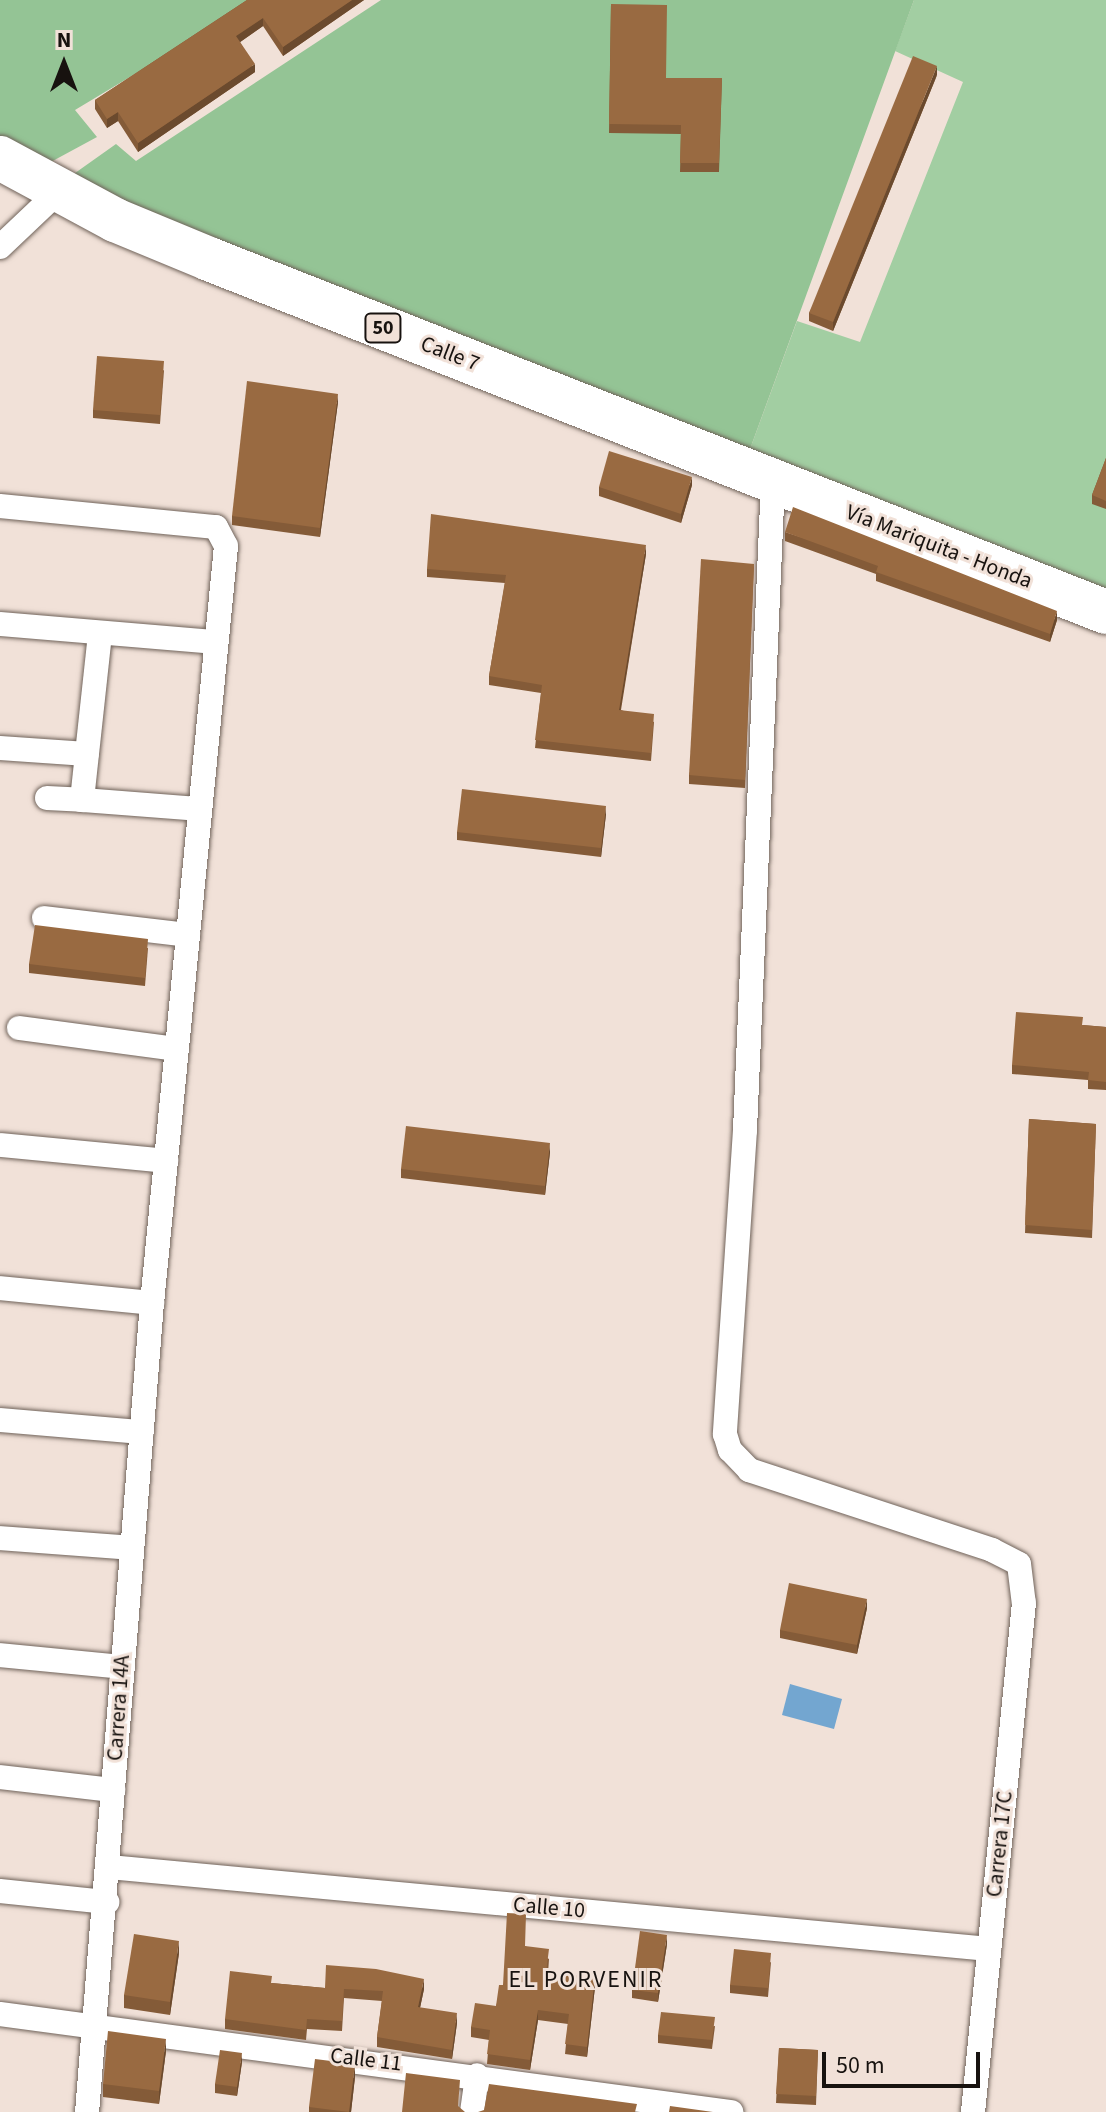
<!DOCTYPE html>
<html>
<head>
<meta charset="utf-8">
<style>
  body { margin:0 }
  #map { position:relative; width:1106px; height:2112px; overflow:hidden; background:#f1e1d8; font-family:"Source Sans 3",sans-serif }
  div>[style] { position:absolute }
  .green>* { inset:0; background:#a2cea2 }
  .forest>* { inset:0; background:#94c495 }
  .water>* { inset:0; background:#73a6d0 }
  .roads { filter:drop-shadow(0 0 2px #70635a) drop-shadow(0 0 2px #70635a) }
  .street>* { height:24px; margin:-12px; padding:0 12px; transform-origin:12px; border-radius:12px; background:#fff }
  .highway>* { height:44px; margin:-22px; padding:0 22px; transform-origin:22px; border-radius:22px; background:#fff }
  .wall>* { inset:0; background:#845b38 }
  .shaded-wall>* { inset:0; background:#6b4a2e }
  .building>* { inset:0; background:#996a41 }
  span { translate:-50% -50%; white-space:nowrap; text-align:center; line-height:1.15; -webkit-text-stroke:6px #f1e1d8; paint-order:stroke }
  .shield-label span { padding:2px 6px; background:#f1e1d8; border:2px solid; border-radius:6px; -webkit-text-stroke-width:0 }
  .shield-label { font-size:20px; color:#17120f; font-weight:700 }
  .street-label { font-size:22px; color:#17120f }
  .neighbourhood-label { font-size:24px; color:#17120f; letter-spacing:2px }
  .north { position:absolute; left:24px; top:24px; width:80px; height:80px; -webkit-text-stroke:6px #f1e1d8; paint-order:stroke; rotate:0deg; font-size:22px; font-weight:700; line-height:32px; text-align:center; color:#17120f }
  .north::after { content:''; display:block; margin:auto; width:28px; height:36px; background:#17120f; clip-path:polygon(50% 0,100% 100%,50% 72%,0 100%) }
  .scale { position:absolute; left:822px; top:2052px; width:158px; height:36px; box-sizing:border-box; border:4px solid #17120f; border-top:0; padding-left:10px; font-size:24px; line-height:28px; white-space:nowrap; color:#17120f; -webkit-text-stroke:6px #f1e1d8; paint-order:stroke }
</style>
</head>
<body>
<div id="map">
  <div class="green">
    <i style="clip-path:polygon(914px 0,1106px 0,1106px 590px,746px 460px,797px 321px,860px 342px,963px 82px,895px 51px)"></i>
  </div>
  <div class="forest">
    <i style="clip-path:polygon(0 0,258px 0,75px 110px,97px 137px,36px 170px,0 146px)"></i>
    <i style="clip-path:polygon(381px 0,914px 0,746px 460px,61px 183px,116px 144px,136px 161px)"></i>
  </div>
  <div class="water">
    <i style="clip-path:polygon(790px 1684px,842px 1699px,834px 1729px,782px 1715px)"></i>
  </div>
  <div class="roads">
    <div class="street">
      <i style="left:0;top:247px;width:80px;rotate:-43.5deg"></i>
      <i style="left:773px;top:481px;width:650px;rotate:92.47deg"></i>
      <i style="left:745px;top:1130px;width:305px;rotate:93.8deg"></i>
      <i style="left:725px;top:1434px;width:17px;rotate:73deg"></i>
      <i style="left:730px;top:1450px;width:28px;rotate:46deg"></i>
      <i style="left:749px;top:1470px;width:256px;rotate:18.2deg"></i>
      <i style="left:992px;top:1550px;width:30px;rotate:27deg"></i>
      <i style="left:1019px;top:1564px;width:39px;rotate:83deg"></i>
      <i style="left:1024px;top:1603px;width:512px;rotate:95.72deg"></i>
      <i style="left:0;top:506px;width:217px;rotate:5.6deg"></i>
      <i style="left:216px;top:527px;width:21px;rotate:62deg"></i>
      <i style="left:226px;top:546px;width:761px;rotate:95.58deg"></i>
      <i style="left:152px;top:1303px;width:812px;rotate:94.59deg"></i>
      <i style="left:0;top:624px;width:214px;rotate:4.8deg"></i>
      <i style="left:100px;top:634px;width:167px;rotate:96.2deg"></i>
      <i style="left:82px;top:800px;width:117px;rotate:4.4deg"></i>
      <i style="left:0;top:748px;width:87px;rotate:3.9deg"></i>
      <i style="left:47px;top:798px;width:35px;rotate:3deg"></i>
      <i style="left:44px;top:918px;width:145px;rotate:6.7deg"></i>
      <i style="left:19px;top:1028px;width:159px;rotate:7.6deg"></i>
      <i style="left:1px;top:1145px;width:166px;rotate:5.5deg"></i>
      <i style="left:0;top:1288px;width:153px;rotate:5.6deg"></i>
      <i style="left:0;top:1420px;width:142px;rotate:4.9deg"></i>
      <i style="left:0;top:1538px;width:132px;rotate:4.3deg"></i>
      <i style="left:0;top:1655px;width:123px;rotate:5.6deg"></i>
      <i style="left:0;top:1777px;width:114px;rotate:6.6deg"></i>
      <i style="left:109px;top:1867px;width:884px;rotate:5.32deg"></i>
      <i style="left:0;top:1891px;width:108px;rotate:5.9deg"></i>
      <i style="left:0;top:2014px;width:738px;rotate:7.64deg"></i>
      <i style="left:472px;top:2112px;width:37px;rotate:-82deg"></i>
    </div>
    <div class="highway">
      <i style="left:0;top:158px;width:131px;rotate:28.3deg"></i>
      <i style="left:115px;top:220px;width:102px;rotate:22.5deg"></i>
      <i style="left:209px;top:259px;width:964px;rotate:21.48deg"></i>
    </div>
  </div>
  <div class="wall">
    <i style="clip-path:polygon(247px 0,364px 0,283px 56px,263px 26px,240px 42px,255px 72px,138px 152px,118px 121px,107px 128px,95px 109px,95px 100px)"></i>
    <i style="clip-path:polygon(611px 4px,666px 78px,722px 78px,719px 172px,680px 172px,681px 134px,609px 133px)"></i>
    <i style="clip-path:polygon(937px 75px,833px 331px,809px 321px,809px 313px)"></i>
    <i style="clip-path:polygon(164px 370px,160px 424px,93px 418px,93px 410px)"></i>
    <i style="clip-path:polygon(338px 402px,320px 537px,232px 525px,232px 516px)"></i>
    <i style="clip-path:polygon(1106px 458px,1106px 509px,1092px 504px,1092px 495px)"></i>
    <i style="clip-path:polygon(692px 485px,681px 523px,599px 496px,599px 487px)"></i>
    <i style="clip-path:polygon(785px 532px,1057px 620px,1050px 642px,876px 581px,876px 574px,785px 541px)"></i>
    <i style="clip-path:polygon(646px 554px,621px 710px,654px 722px,651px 761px,535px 748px,541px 693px,489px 685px,489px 676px,505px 583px,427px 577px,427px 569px)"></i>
    <i style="clip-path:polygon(754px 564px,745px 788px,689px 784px,689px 775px)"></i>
    <i style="clip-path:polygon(606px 814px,601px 857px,457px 840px,457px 832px)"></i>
    <i style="clip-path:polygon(148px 948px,145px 986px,29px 973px,29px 964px)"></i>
    <i style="clip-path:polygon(1083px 1025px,1106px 1027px,1106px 1090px,1088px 1089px,1088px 1080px,1012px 1074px,1012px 1065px)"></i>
    <i style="clip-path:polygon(1029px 1119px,1096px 1124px,1092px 1238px,1025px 1233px)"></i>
    <i style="clip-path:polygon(550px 1152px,545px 1195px,401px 1178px,401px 1169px)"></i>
    <i style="clip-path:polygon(867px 1608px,857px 1654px,780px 1638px,780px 1630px)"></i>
    <i style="clip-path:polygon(667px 1944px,658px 2002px,632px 1998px,632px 1990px)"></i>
    <i style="clip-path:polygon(525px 1946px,549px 1959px,548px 1974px,595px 1987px,587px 2057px,565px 2054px,568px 2024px,538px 2020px,530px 2070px,487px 2064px,489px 2040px,471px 2037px,471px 2027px,496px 2006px,503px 1985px)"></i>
    <i style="clip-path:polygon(179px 1953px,170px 2015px,124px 2008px,124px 1995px)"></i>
    <i style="clip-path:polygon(771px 1962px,768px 1997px,730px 1993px,730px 1985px)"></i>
    <i style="clip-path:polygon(272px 1983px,325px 1988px,424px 1989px,420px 2008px,457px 2023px,452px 2059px,377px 2047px,377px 2037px,382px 2001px,344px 1998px,342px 2031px,307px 2029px,306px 2040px,225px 2029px,225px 2019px)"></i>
    <i style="clip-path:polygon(715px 2026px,712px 2049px,658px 2043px,658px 2035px)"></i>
    <i style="clip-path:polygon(779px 2048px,818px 2050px,816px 2105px,776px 2103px)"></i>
    <i style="clip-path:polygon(166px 2051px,159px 2104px,103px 2097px,103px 2084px)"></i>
    <i style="clip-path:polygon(242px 2062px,237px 2096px,215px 2093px,215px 2084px)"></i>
    <i style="clip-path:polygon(355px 2077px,351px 2112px,309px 2112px,309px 2107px)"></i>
  </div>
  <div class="shaded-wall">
    <i style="clip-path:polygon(352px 0,364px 0,283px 56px,283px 47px)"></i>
    <i style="clip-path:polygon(263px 18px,263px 26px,236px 45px,236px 36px)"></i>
    <i style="clip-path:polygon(255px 64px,255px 72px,138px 152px,138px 143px)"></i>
    <i style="clip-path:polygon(937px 66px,937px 75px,833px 331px,833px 322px)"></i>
    <i style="clip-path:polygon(118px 112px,118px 121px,107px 128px,107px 119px)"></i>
    <i style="clip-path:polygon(338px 394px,338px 402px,320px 537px,320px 528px)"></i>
    <i style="clip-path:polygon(692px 477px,692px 485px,681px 523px,681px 514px)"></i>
    <i style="clip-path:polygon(646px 545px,646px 554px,619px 718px,619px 710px)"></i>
    <i style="clip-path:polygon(1057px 611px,1057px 620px,1050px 642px,1050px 634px)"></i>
    <i style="clip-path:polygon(606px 806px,606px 814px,601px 857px,601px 848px)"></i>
    <i style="clip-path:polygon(550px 1143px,550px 1152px,545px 1195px,545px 1186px)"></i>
    <i style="clip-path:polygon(867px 1599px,867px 1608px,857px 1654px,857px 1645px)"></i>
    <i style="clip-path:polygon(667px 1935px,667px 1944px,658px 2002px,658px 1993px)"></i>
    <i style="clip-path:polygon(179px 1941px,179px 1953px,170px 2015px,170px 2002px)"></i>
    <i style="clip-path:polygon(595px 1977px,595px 1987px,587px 2057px,587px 2047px)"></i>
    <i style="clip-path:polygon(424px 1979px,424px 1989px,418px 2017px,418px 2007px)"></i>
    <i style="clip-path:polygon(538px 2010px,538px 2020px,530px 2070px,530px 2060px)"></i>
    <i style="clip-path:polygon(457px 2013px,457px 2023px,452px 2059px,452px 2050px)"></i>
    <i style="clip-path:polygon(166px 2039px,166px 2051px,159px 2104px,159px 2091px)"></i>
    <i style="clip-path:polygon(242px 2053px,242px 2062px,237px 2096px,237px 2087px)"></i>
    <i style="clip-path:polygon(355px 2064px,355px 2077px,351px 2112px,349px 2112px)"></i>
  </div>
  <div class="building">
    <i style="clip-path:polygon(247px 0,352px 0,283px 47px,263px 18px,236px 36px,255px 64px,138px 143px,118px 112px,107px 119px,95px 100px)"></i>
    <i style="clip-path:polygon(611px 4px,667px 5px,666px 78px,722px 78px,719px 163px,680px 163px,681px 125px,609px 124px)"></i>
    <i style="clip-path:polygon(913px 56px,937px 66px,833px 322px,809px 313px)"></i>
    <i style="clip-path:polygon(97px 356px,164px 361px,160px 415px,93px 410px)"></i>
    <i style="clip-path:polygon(247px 381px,338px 394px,320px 528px,232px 516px)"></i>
    <i style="clip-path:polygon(609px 451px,692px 477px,681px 514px,599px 487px)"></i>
    <i style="clip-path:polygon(1106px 458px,1106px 501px,1092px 495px)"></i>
    <i style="clip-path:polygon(793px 507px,1057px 611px,1050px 634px,876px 572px,878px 566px,785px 532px)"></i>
    <i style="clip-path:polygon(431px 514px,646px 545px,619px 710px,654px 714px,651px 753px,535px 740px,542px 685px,489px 676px,506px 575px,427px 569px)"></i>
    <i style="clip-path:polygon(701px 559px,754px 564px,745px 780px,689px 775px)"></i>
    <i style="clip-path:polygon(462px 789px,606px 806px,601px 848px,457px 832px)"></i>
    <i style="clip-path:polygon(35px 925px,148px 939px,145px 978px,29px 964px)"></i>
    <i style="clip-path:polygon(1016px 1012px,1083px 1017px,1082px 1025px,1106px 1027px,1106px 1082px,1088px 1080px,1089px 1072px,1012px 1065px)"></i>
    <i style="clip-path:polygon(1029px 1119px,1096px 1124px,1092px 1230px,1025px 1225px)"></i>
    <i style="clip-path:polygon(406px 1126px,550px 1143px,545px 1186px,401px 1169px)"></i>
    <i style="clip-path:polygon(789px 1583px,867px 1599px,857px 1645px,780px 1630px)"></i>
    <i style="clip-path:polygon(507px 1913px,526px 1914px,525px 1946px,549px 1949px,546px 1973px,595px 1977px,587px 2047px,565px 2044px,569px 2014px,538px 2010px,530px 2060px,487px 2054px,490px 2030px,471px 2027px,475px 2003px,496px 2006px,499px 1985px,503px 1985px)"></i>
    <i style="clip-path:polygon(640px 1931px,667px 1935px,658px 1993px,632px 1990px)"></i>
    <i style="clip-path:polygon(134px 1934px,179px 1941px,170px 2002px,124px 1995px)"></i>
    <i style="clip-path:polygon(734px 1949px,771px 1953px,768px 1988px,730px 1985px)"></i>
    <i style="clip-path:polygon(326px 1965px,376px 1969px,424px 1979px,418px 2007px,457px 2013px,452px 2050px,377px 2037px,383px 1991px,344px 1989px,342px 2021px,307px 2019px,306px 2030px,225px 2019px,230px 1971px,272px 1976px,271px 1983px,325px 1988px)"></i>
    <i style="clip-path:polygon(661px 2012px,715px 2017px,712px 2040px,658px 2035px)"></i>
    <i style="clip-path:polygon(108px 2031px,166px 2039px,159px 2091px,103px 2084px)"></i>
    <i style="clip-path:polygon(779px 2048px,818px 2050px,816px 2096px,776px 2094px)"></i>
    <i style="clip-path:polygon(220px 2050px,242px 2053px,237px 2087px,215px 2084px)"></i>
    <i style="clip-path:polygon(315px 2059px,355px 2064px,349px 2112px,309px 2107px)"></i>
    <i style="clip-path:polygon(406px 2073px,460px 2080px,458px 2106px,465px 2112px,402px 2112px)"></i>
    <i style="clip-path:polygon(489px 2084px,637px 2104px,635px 2112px,478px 2112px,484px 2110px)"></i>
    <i style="clip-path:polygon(670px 2106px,713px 2112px,669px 2112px)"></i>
  </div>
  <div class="shield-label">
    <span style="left:383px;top:328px">50</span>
  </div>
  <div class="street-label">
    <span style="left:450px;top:354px;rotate:21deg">Calle 7</span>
    <span style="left:939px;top:547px;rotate:21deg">Vía Mariquita - Honda</span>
    <span style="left:119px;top:1708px;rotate:-86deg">Carrera 14A</span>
    <span style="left:1000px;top:1844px;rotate:-84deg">Carrera 17C</span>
    <span style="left:549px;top:1908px;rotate:5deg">Calle 10</span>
    <span style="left:366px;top:2060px;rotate:7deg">Calle 11</span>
  </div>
  <div class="neighbourhood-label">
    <span style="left:586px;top:1980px">EL PORVENIR</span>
  </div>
  <div class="north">N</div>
  <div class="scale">50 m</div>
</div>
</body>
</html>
